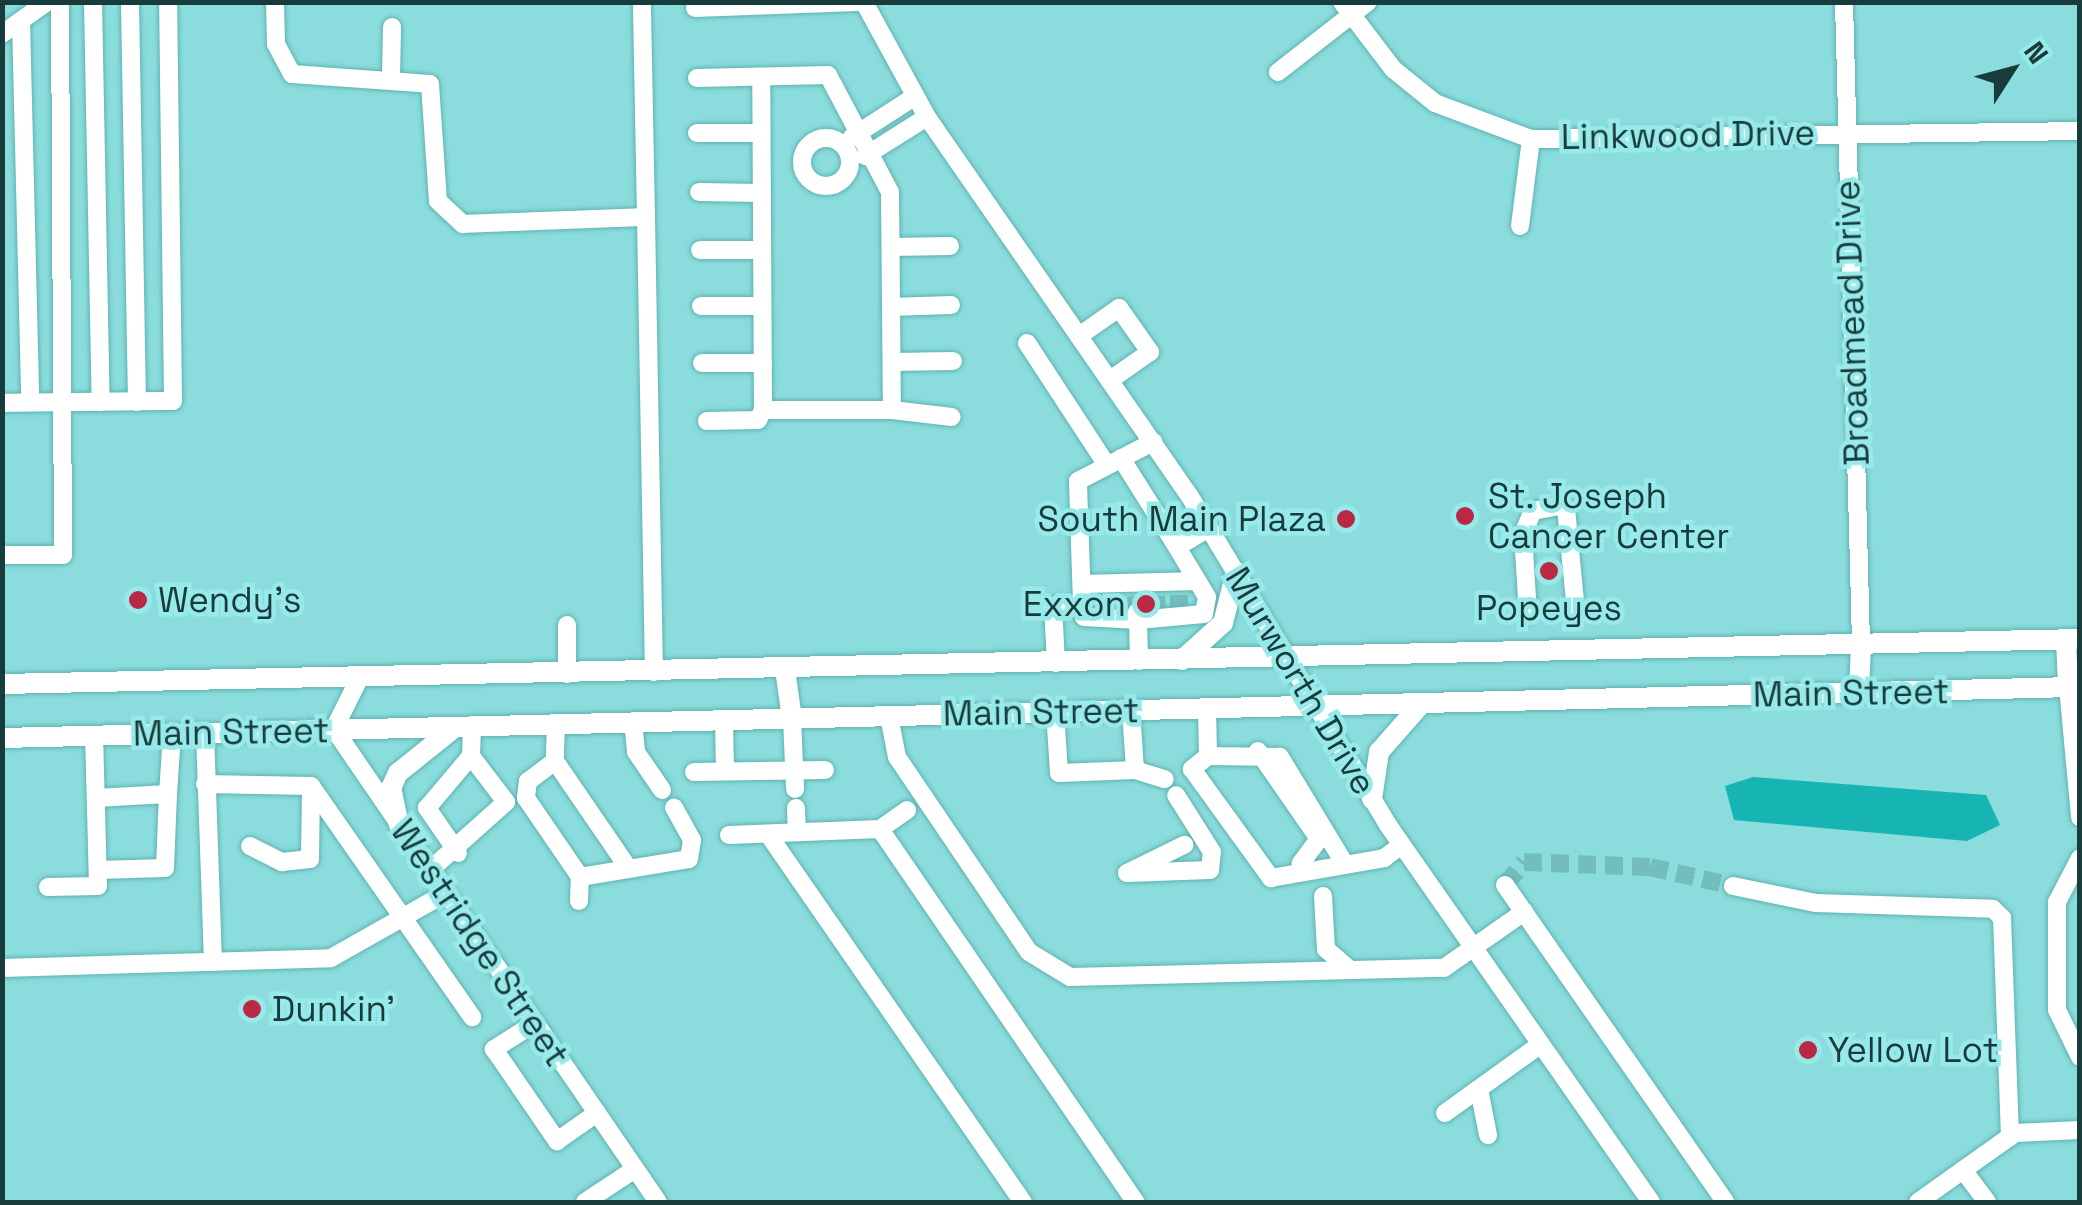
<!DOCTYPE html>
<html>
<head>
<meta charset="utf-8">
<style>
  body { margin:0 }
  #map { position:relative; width:2082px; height:1205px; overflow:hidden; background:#8adddc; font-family:"Space Grotesk",sans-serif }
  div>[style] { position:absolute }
  .water>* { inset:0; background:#17b4b4 }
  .minor-tunnel>* { height:18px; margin-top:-9px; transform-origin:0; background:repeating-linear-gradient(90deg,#73bdbc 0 18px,transparent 0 27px) }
  .roads { filter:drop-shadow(0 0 2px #60b3b2) drop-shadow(0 0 2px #60b3b2) }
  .minor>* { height:18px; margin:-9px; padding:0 9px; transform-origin:9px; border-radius:9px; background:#fff }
  .minor>.ring { margin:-9px; padding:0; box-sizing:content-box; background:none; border:18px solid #fff; border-radius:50% }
  .major>* { height:20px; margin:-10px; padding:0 10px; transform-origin:10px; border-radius:10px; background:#fff }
  .dots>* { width:28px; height:28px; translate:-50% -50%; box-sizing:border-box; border:5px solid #97eae9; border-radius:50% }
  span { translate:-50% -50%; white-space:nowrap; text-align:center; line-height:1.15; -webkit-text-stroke:9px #97eae9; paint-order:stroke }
  .street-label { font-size:35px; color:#183b3b }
  .poi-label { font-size:35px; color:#183b3b }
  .left { translate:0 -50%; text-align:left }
  .right { translate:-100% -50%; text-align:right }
  .frame { position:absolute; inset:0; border:5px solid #183b3b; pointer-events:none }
  .north { position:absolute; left:1962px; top:20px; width:100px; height:100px; -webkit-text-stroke:8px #97eae9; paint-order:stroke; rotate:54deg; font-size:28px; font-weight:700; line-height:40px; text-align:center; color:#183b3b }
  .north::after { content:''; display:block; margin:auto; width:35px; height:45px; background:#183b3b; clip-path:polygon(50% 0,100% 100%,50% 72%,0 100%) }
</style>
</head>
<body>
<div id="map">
  <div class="water">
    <i style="clip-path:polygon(1753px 777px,1986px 795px,2000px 825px,1967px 841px,1734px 820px,1725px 786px)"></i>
  </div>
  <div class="minor-tunnel">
    <i style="left:1179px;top:595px;width:16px;rotate:90deg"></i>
    <i style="left:1136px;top:596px;width:16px;rotate:86deg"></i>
    <i style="left:1156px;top:596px;width:15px;rotate:86deg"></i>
    <i style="left:1115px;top:597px;width:16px;rotate:90deg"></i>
    <i style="left:1505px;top:885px;width:30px;rotate:-50deg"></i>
    <i style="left:1524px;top:862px;width:126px;rotate:2.3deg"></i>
    <i style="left:1650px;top:867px;width:85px;rotate:12.9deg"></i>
  </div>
  <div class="roads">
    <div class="minor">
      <i style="left:93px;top:2px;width:400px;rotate:88.9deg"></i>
      <i style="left:130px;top:2px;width:400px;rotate:89deg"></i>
      <i style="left:275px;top:2px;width:42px;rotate:88.6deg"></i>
      <i style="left:276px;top:44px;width:34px;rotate:62deg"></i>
      <i style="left:292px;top:74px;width:138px;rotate:4.1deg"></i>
      <i style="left:430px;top:84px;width:117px;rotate:86.1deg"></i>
      <i style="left:438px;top:201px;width:34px;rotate:43deg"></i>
      <i style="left:463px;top:224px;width:183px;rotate:-2.2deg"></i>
      <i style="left:646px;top:217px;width:215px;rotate:-91.1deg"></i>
      <i style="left:864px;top:2px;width:131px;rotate:61.3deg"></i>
      <i style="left:927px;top:117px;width:460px;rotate:55.3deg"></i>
      <i style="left:1189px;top:495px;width:385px;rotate:58.9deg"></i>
      <i style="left:1388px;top:825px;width:460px;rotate:55.1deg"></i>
      <i style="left:1342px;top:2px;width:84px;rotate:52.7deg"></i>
      <i style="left:1393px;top:69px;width:54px;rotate:39deg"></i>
      <i style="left:1435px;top:103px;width:103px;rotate:20.6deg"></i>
      <i style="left:1531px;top:139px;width:549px;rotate:-0.83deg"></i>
      <i style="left:1844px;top:2px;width:642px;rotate:88.48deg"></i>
      <i style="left:695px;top:8px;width:162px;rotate:-2.1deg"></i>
      <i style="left:21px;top:21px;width:381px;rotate:88.6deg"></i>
      <i style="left:2px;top:34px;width:55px;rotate:-35.4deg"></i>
      <i style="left:1278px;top:72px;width:114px;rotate:-37.9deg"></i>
      <i style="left:391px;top:76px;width:49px;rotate:-88.8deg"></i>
      <i style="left:697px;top:78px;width:131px;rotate:-1.3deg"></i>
      <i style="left:828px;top:75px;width:132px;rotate:62.1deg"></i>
      <i style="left:890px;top:192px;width:218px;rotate:89.5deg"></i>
      <i style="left:892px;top:410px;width:129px;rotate:180deg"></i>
      <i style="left:697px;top:133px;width:64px"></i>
      <i style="left:852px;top:137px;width:74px;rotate:-32.8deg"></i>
      <i class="ring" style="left:802px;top:138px;width:30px;height:30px"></i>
      <i style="left:865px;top:156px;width:73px;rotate:-32.2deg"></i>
      <i style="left:699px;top:192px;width:62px;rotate:0.9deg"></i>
      <i style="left:646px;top:217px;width:455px;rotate:89deg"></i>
      <i style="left:1520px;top:226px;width:88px;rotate:-82.8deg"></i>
      <i style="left:891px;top:247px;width:59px;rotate:-1deg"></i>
      <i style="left:700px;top:250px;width:62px"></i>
      <i style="left:701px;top:306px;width:61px"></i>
      <i style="left:891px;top:307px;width:60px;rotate:-1.9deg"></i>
      <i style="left:1079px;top:336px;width:49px;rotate:-35deg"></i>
      <i style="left:1119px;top:308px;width:54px;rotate:54.8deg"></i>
      <i style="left:1150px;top:352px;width:49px;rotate:145deg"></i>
      <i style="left:1027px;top:343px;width:142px;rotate:56.8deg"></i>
      <i style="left:892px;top:362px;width:61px;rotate:-0.9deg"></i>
      <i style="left:702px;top:363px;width:61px"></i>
      <i style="left:2px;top:403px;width:171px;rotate:-0.7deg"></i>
      <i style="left:173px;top:401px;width:399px;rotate:-90.7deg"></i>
      <i style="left:892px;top:410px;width:60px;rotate:6.7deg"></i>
      <i style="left:707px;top:421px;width:51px;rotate:-1.1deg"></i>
      <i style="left:758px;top:420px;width:11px;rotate:-63deg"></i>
      <i style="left:763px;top:410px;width:329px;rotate:-90.3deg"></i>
      <i style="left:1121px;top:458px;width:105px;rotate:57.8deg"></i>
      <i style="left:1177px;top:547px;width:37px;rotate:-31deg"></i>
      <i style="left:2px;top:555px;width:61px"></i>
      <i style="left:63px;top:555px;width:553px;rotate:-90.31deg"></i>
      <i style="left:1082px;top:584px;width:115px;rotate:-1.5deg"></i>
      <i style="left:1082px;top:604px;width:13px;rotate:81deg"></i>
      <i style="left:1084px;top:617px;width:54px;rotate:3.2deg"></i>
      <i style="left:1138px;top:620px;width:8px;rotate:-97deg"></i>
      <i style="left:1528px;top:614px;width:80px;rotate:-93.6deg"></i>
      <i style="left:1523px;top:534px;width:25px;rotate:-67deg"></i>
      <i style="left:1533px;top:511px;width:25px;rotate:-11deg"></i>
      <i style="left:1558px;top:506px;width:8px;rotate:14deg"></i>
      <i style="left:1566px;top:508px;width:104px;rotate:84.5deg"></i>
      <i style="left:567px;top:625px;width:49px;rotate:90deg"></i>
      <i style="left:1139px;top:661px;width:41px;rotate:-91.4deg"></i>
      <i style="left:1138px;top:620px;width:66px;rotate:-5.2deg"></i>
      <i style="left:1204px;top:614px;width:17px;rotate:-80deg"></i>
      <i style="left:1207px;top:597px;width:58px;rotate:-121deg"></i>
      <i style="left:1056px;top:663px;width:57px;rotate:-93deg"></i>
      <i style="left:1053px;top:606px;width:29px;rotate:-4deg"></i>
      <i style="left:1082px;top:604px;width:123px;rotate:-91.9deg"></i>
      <i style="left:1078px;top:481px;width:85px;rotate:-27.5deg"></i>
      <i style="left:359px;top:679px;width:56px;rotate:116.6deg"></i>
      <i style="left:334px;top:729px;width:573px;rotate:55.59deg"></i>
      <i style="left:2068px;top:687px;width:131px;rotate:84.7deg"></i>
      <i style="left:1207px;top:708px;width:48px;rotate:88.8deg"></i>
      <i style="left:1055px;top:712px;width:61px;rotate:86.2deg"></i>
      <i style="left:1059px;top:773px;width:76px;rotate:-2.3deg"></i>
      <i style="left:1135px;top:770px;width:60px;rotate:-93.8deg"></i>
      <i style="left:889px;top:716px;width:42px;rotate:79deg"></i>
      <i style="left:897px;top:757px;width:235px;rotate:55.9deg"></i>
      <i style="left:1029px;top:952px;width:48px;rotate:31.4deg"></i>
      <i style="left:1070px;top:977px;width:374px;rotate:-1.4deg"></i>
      <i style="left:1444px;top:968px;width:98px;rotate:-35deg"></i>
      <i style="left:792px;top:719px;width:70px;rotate:87.5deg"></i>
      <i style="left:724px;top:720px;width:51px;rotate:88.9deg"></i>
      <i style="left:633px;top:722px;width:30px;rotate:84deg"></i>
      <i style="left:636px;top:752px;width:46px;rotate:55.6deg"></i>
      <i style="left:556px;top:724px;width:37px;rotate:92deg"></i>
      <i style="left:555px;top:761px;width:127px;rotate:55.6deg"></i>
      <i style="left:205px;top:733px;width:229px;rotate:88deg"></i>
      <i style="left:1258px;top:751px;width:107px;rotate:55.3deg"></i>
      <i style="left:1319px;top:839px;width:31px;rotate:127deg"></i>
      <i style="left:555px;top:761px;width:34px;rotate:143deg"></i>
      <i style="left:528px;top:781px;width:17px;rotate:97deg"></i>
      <i style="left:526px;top:798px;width:96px;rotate:55.6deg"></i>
      <i style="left:1135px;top:770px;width:31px;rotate:17deg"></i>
      <i style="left:694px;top:772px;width:131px;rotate:-0.9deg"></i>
      <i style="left:205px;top:784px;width:106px;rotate:1.1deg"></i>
      <i style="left:311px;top:786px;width:282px;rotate:55.1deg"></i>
      <i style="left:96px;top:798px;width:72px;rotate:-3.2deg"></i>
      <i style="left:168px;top:794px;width:61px;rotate:-86.2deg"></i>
      <i style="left:796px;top:808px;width:24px;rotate:88deg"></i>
      <i style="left:880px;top:829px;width:452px;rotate:55.6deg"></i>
      <i style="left:768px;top:834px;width:448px;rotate:55.3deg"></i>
      <i style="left:729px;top:835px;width:151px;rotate:-2.3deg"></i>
      <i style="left:880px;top:829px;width:33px;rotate:-35deg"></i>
      <i style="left:250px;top:846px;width:36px;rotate:27deg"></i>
      <i style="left:282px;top:862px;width:28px;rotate:-6deg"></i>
      <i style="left:310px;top:859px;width:73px;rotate:-89.2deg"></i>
      <i style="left:458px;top:853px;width:55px;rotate:-124.6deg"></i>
      <i style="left:427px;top:808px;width:68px;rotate:-49.8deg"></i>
      <i style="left:2080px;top:858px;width:50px;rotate:117.6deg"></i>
      <i style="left:2057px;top:902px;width:108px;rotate:90deg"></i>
      <i style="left:2057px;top:1010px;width:52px;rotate:63.9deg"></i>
      <i style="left:1343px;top:861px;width:122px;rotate:-121.2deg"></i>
      <i style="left:1280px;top:757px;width:72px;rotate:-179.2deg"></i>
      <i style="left:1208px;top:756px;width:21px;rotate:141deg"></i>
      <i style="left:1192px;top:769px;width:135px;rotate:54.1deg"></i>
      <i style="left:1271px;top:878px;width:115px;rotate:-10deg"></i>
      <i style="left:1384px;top:858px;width:22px;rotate:-36deg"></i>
      <i style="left:98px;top:870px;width:67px;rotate:-1.7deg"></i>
      <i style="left:165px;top:868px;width:74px;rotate:-87.7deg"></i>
      <i style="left:430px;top:870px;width:102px;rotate:-41.8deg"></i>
      <i style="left:506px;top:802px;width:58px;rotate:-127.3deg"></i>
      <i style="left:471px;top:756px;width:30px;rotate:-88deg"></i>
      <i style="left:1127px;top:873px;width:83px;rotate:-2.1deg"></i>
      <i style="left:1210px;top:870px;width:18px;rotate:-84deg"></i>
      <i style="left:1212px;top:852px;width:67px;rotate:-122.3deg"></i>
      <i style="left:1127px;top:873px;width:64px;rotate:-26.2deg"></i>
      <i style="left:1505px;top:885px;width:386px;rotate:55.2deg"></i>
      <i style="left:1733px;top:886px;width:85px;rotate:11.6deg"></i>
      <i style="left:1816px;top:903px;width:177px;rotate:1.9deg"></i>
      <i style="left:1993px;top:909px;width:13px;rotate:45deg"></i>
      <i style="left:2002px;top:918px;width:219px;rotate:87.9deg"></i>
      <i style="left:48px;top:887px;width:50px;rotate:-1.1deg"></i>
      <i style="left:98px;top:886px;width:151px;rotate:-91.5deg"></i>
      <i style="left:1323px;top:896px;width:53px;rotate:86.8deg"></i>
      <i style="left:1326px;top:949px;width:32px;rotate:41deg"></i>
      <i style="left:579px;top:901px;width:24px;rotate:-88deg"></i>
      <i style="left:580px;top:877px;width:110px;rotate:-9.4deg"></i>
      <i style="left:689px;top:859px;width:19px;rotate:-81deg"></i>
      <i style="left:692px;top:840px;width:37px;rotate:-119deg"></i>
      <i style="left:2px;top:968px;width:329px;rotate:-1.7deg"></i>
      <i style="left:331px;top:958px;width:132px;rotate:-29.5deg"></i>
      <i style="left:535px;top:1023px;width:49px;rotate:147.6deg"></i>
      <i style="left:494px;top:1049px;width:112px;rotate:55.6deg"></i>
      <i style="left:557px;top:1141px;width:49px;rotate:-35deg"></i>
      <i style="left:1479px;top:1089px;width:47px;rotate:78.9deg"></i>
      <i style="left:1445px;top:1113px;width:118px;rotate:-35.7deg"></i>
      <i style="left:1963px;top:1170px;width:40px;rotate:53deg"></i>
      <i style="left:585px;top:1202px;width:60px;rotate:-33.4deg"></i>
      <i style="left:1918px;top:1202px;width:119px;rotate:-35.4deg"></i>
      <i style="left:2015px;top:1133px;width:65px;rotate:-2.6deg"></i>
    </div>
    <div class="major">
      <i style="left:2066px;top:639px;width:48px;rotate:87.6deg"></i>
      <i style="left:1182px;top:660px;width:55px;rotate:-42.1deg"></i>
      <i style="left:1223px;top:623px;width:53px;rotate:-75.7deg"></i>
      <i style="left:785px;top:669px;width:50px;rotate:82deg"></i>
      <i style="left:2px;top:684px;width:2078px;rotate:-1.24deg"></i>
      <i style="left:1859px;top:692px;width:48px;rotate:-87.6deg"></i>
      <i style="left:2px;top:738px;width:2079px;rotate:-1.41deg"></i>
      <i style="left:1372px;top:799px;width:48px;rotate:-81.5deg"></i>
      <i style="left:1379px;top:752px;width:65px;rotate:-48.7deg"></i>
      <i style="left:399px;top:825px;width:38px;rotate:-102deg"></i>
      <i style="left:391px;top:788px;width:17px;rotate:-65deg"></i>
      <i style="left:398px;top:773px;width:72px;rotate:-38.8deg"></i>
    </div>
  </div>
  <div class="dots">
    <i style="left:1465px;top:516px;background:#ba2846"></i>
    <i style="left:1346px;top:519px;background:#ba2846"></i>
    <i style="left:1549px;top:571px;background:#ba2846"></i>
    <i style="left:138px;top:600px;background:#ba2846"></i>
    <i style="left:1146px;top:604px;background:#ba2846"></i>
    <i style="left:252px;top:1009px;background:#ba2846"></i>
    <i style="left:1808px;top:1050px;background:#ba2846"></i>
  </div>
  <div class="street-label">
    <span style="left:1688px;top:135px;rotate:-1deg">Linkwood Drive</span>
    <span style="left:1852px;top:323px;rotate:-92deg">Broadmead Drive</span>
    <span style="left:1301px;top:681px;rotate:59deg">Murworth Drive</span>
    <span style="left:1851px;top:693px;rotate:-1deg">Main Street</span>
    <span style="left:1041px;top:712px;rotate:-1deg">Main Street</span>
    <span style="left:231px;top:732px;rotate:-1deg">Main Street</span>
    <span style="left:480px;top:943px;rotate:56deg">Westridge Street</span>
  </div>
  <div class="poi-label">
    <span class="left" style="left:1488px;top:516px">St. Joseph<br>Cancer Center</span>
    <span class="right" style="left:1326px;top:519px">South Main Plaza</span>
    <span class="left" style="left:158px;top:600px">Wendy's</span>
    <span class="right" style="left:1126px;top:604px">Exxon</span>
    <span style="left:1549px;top:608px">Popeyes</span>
    <span class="left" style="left:272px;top:1009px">Dunkin'</span>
    <span class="left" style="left:1828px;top:1050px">Yellow Lot</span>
  </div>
  <div class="frame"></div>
  <div class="north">N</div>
</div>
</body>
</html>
